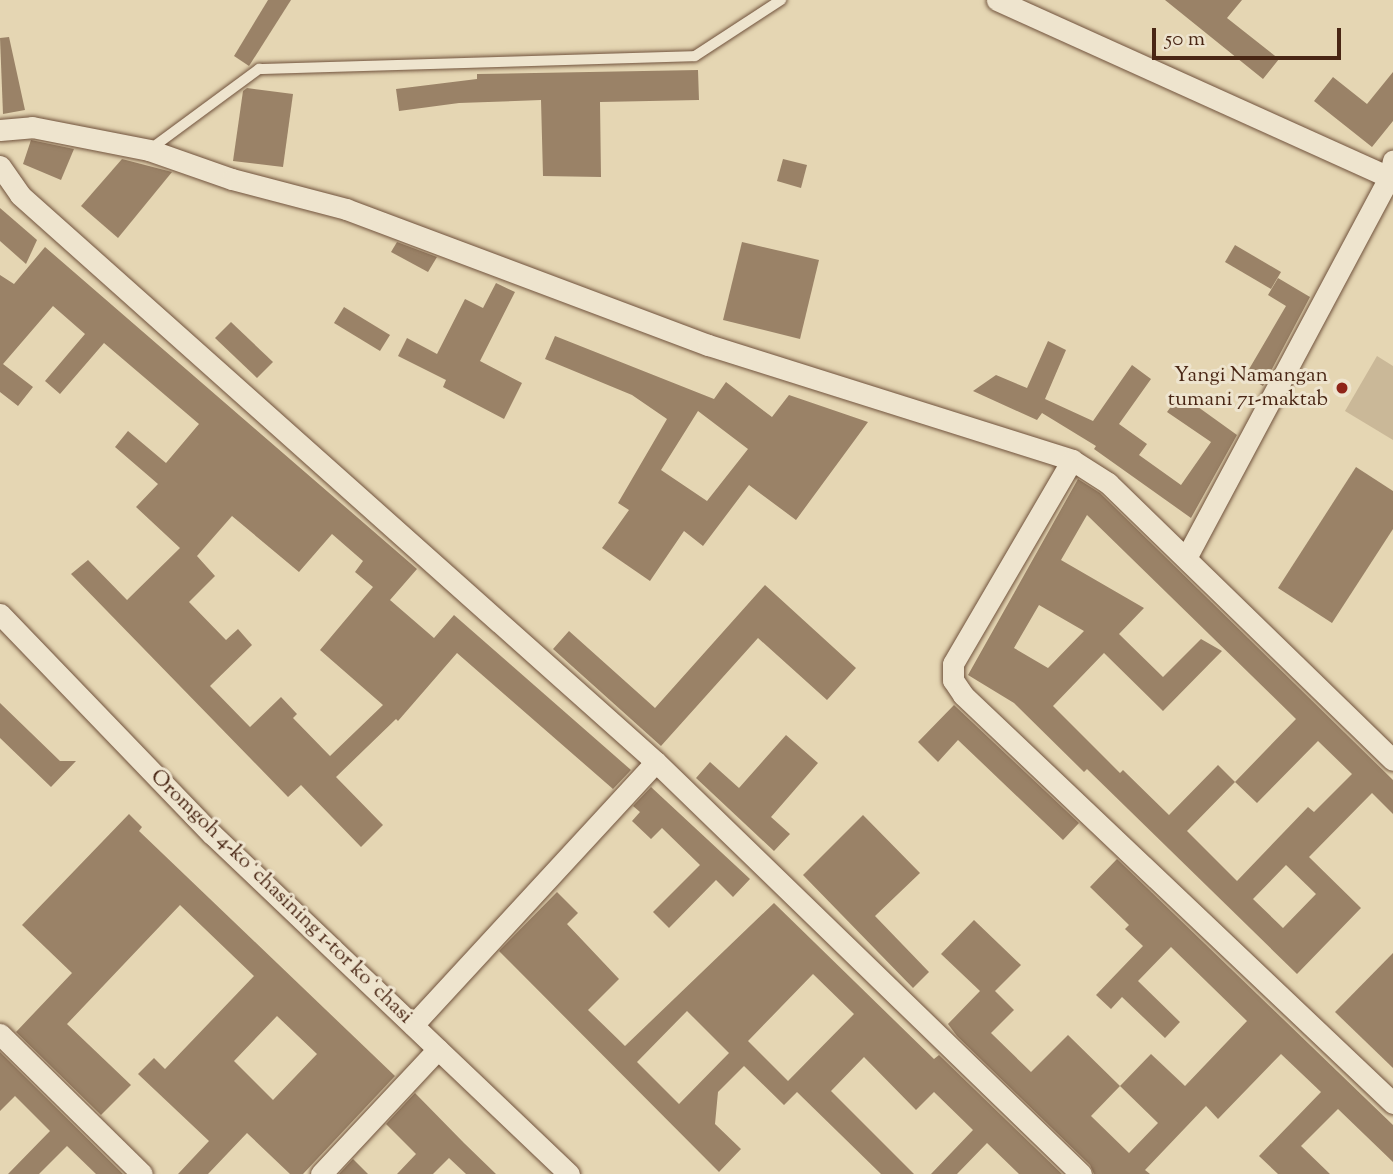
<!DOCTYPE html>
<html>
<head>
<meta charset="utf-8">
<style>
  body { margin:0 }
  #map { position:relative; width:1393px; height:1174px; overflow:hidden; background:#e5d6b3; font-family:"Sorts Mill Goudy",serif }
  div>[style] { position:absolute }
  .green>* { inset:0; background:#cab898 }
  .building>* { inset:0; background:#9a8267 }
  .roads { filter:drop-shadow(0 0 2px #70523c) drop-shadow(0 0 2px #70523c) }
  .service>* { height:10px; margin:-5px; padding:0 5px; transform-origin:5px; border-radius:5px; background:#eee4ce }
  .minor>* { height:21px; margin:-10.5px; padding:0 10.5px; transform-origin:10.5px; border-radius:10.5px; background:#eee4ce }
  .dots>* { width:19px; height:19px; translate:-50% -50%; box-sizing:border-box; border:4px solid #eee4ce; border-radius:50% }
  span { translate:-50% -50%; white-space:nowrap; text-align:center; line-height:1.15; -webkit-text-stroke:6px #eee4ce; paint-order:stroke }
  .poi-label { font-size:21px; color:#492614 }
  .right { translate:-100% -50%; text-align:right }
  .street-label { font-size:21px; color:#492614 }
  .scale { position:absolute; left:1152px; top:28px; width:189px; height:32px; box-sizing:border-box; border:4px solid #492614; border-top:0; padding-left:9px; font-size:21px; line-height:24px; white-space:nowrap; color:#492614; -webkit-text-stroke:5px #eee4ce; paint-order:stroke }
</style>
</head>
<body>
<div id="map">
  <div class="green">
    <i style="clip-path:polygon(1377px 356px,1393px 366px,1393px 440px,1345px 411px)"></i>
  </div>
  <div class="building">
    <i style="clip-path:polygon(268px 0,291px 0,249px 66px,234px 56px)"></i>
    <i style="clip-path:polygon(1165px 0,1242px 0,1227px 18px,1279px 59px,1263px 79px)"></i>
    <i style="clip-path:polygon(9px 37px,25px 110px,3px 114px,0 38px)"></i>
    <i style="clip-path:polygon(698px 70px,699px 100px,600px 102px,601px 177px,543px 176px,541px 100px,459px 103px,399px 111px,396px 89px,477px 79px,477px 74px)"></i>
    <i style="clip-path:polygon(1393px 72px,1393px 121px,1372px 147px,1314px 101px,1333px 77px,1367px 104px)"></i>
    <i style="clip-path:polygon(247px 88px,293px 94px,283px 167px,233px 161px,243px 91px)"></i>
    <i style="clip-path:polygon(31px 140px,74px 149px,61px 180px,23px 164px)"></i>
    <i style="clip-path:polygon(122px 159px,172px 172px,118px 238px,81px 206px)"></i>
    <i style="clip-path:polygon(783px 159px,807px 165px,801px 188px,777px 181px)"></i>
    <i style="clip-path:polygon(0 208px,37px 240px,26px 264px,0 241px)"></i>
    <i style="clip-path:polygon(397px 242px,437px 257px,428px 272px,391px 252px)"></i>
    <i style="clip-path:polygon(742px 242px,819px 260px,800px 339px,723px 320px)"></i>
    <i style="clip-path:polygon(1235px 245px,1281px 272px,1271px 289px,1225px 262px)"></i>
    <i style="clip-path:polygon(evenodd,45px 247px,417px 569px,390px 600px,434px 638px,454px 615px,631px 770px,613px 789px,457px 653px,398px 721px,396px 719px,336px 777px,383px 825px,361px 847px,301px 785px,288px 797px,71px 574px,88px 560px,127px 600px,180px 548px,136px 507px,158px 484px,115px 447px,128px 431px,166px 463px,199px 424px,104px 343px,60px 394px,45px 381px,85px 334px,53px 306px,3px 364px,33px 387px,18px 406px,0 392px,0 275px,14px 284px,45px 247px,232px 516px,299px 572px,332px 534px,363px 561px,355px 572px,373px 587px,320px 650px,383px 705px,330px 756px,293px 718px,297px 714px,281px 697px,250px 727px,210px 686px,252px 645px,238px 629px,226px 640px,189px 602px,215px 576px,197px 556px,232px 516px)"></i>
    <i style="clip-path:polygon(1278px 278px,1310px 297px,1263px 386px,1245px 376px,1286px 306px,1268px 295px)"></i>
    <i style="clip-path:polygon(496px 283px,515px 292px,480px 361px,522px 383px,504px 419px,443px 387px,446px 380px,398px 356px,407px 338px,437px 354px,465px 299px,483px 308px)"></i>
    <i style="clip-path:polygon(344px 307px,390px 335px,380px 351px,334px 323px)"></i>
    <i style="clip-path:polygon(231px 322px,273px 362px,257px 378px,215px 338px)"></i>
    <i style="clip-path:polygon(evenodd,555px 336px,714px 399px,726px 382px,772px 417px,789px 395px,868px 422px,796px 520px,749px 485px,703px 546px,684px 531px,650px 581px,602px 548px,629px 510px,618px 503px,667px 419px,632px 395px,545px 359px,555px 336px,698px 411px,748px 449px,707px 501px,661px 470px,698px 411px)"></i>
    <i style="clip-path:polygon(1048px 341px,1066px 350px,1045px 399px,1093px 421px,1132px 365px,1151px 379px,1119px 424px,1147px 444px,1139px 455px,1181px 485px,1211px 442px,1167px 412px,1180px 394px,1237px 435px,1191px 518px,1094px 449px,1096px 446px,1042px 413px,1037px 420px,973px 391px,996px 375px,1027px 388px)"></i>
    <i style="clip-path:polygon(1356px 467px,1393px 491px,1393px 529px,1332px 623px,1278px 588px)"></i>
    <i style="clip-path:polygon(evenodd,1078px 479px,1100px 493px,1393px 780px,1393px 814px,1372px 793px,1309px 857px,1361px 908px,1297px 974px,1087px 769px,1084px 772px,1014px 703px,968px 675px,1078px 479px,1087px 515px,1296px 719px,1235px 782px,1218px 765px,1169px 815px,1123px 770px,1120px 773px,1053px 706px,1104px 653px,1163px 711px,1222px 651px,1201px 639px,1163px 677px,1119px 634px,1144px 608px,1061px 560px,1087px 515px,1078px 479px,1039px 605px,1084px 631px,1048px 668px,1014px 648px,1039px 605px,1078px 479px,1318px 741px,1352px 774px,1314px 812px,1308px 807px,1237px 881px,1187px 831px,1235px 782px,1257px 803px,1318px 741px,1078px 479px,1286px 865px,1316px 894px,1283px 928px,1253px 899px,1286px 865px)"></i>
    <i style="clip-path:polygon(765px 585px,856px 668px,827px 700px,758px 638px,661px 746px,553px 649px,569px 631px,655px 708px)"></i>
    <i style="clip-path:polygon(0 703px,60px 761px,76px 761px,51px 787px,0 738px)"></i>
    <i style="clip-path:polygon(954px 705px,1079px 823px,1063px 840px,958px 740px,938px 762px,918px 742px)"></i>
    <i style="clip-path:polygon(786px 735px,818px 763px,771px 817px,790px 834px,774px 851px,696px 778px,710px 762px,739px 788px)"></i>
    <i style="clip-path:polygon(651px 787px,750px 879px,733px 897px,716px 880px,669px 928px,653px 912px,700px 865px,662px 828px,651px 839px,632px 821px,640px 812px,633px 806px)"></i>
    <i style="clip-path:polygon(evenodd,129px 814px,142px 827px,139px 831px,395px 1076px,303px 1174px,290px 1174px,247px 1133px,208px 1174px,178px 1174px,209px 1141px,138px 1074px,154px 1058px,165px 1069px,254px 976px,180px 905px,67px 1024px,131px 1085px,101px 1115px,16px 1032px,72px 973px,22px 925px,129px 814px,277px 1016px,317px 1054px,273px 1100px,234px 1061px,277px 1016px)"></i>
    <i style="clip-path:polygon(863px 815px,920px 873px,875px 916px,929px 972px,913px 988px,803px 875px)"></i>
    <i style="clip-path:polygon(1117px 859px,1393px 1125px,1393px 1162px,1338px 1109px,1301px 1146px,1330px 1174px,1278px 1174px,1259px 1156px,1321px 1092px,1281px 1054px,1218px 1119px,1206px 1106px,1145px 1170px,1150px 1174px,1094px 1174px,1090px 1165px,957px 1036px,948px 1024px,980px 991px,941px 954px,974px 920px,1021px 965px,995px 991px,1014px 1010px,991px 1033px,1031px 1072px,1068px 1035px,1120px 1086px,1091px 1116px,1129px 1153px,1158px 1123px,1120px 1086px,1151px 1054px,1185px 1086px,1247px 1021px,1171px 947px,1138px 981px,1180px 1022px,1165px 1038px,1122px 997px,1111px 1009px,1096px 995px,1143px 946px,1125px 929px,1129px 925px,1090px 887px)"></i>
    <i style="clip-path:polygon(evenodd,557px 892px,578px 913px,567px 924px,619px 979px,588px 1010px,625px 1046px,774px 903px,934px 1059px,939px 1055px,1062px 1174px,1019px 1174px,987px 1143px,957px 1174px,931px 1174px,973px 1130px,934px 1092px,916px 1110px,864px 1057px,831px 1091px,914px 1174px,881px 1174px,797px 1092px,784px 1105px,744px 1066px,718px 1092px,715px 1124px,741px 1149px,719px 1172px,499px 951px,557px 892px,813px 974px,854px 1014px,788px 1081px,748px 1041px,813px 974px,557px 892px,687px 1011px,729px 1053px,679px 1104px,637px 1062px,687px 1011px)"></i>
    <i style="clip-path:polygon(1393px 953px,1393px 1068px,1335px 1012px)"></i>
    <i style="clip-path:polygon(0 1052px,123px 1174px,96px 1174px,67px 1146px,39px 1174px,8px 1174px,50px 1131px,15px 1096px,0 1111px)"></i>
    <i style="clip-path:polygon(415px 1093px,464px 1143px,496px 1174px,466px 1174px,449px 1158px,433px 1174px,397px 1174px,416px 1154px,386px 1124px)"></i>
    <i style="clip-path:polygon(353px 1159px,368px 1174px,339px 1174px)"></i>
  </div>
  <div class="roads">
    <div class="service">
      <i style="left:149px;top:150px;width:137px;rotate:-36.4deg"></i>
      <i style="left:259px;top:69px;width:436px;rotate:-1.7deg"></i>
      <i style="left:695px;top:56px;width:103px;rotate:-33.1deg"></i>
    </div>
    <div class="minor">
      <i style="left:997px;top:0;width:435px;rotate:24.3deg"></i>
      <i style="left:0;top:130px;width:32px;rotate:-5deg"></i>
      <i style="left:32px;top:127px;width:119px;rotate:11.1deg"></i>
      <i style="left:149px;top:150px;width:88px;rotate:19.3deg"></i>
      <i style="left:232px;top:179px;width:118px;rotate:14.7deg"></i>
      <i style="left:346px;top:209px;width:387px;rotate:20.6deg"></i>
      <i style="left:708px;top:345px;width:382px;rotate:17.5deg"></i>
      <i style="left:1072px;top:460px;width:43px;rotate:32.6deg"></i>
      <i style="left:1108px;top:483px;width:397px;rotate:44.2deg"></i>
      <i style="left:0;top:166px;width:35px;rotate:55deg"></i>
      <i style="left:20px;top:195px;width:852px;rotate:41.72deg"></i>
      <i style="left:656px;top:762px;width:592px;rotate:44.11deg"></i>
      <i style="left:1072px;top:460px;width:236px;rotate:120.3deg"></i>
      <i style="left:953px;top:664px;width:16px;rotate:90deg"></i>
      <i style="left:953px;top:680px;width:18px;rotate:56deg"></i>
      <i style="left:963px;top:695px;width:593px;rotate:43.5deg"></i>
      <i style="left:1186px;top:558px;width:431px;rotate:-61.9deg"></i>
      <i style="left:1389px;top:178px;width:18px;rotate:-77deg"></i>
      <i style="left:0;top:614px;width:306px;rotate:46.1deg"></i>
      <i style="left:212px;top:834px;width:493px;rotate:43.6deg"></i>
      <i style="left:413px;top:1025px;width:358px;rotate:-47.3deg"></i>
      <i style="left:0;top:1034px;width:199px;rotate:44.6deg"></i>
      <i style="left:321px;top:1174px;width:171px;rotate:-46.9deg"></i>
    </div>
  </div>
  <div class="dots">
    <i style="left:1342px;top:388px;background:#8f2418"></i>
  </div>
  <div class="poi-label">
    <span class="right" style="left:1328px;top:388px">Yangi Namangan<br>tumani 71-maktab</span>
  </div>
  <div class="street-label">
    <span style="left:281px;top:897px;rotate:44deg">Oromgoh 4-koʻchasining 1-tor koʻchasi</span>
  </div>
  <div class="scale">50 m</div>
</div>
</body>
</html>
